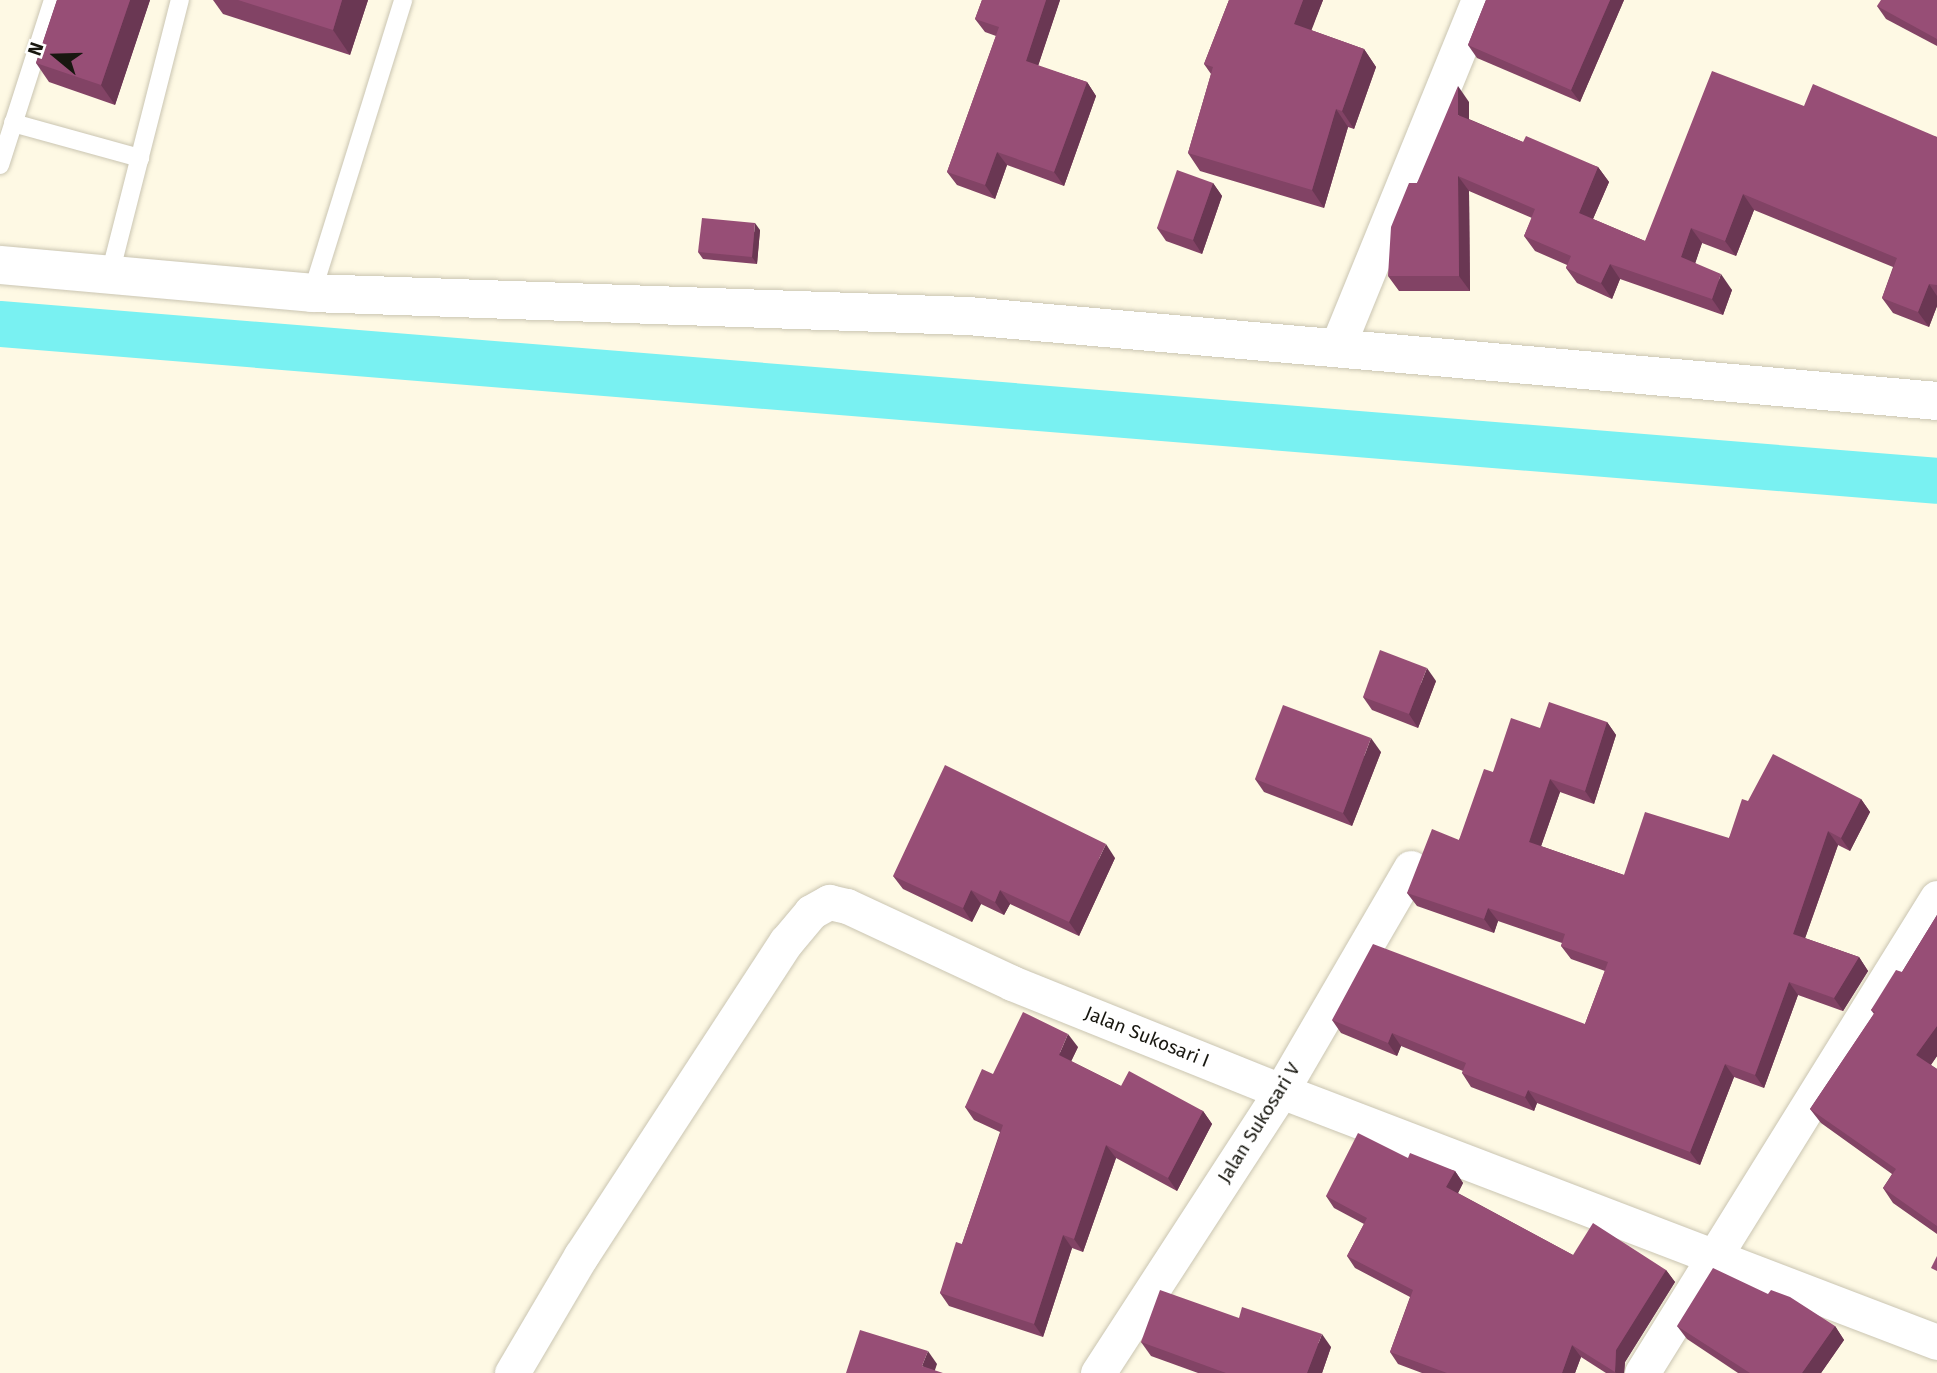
<!DOCTYPE html>
<html>
<head>
<meta charset="utf-8">
<style>
  body { margin:0 }
  #map { position:relative; width:1937px; height:1373px; overflow:hidden; background:#fef9e4; font-family:"Fira Sans",sans-serif }
  div>[style] { position:absolute }
  .canal>* { height:46px; margin:-23px; padding:0 23px; transform-origin:23px; border-radius:23px; background:#79f1f2 }
  .roads { filter:drop-shadow(0 0 2px #cac5b2) drop-shadow(0 0 2px #cac5b2) }
  .lane>* { height:18px; margin:-9px; padding:0 9px; transform-origin:9px; border-radius:9px; background:#fff }
  .street>* { height:35px; margin:-17.5px; padding:0 17.5px; transform-origin:17.5px; border-radius:17.5px; background:#fff }
  .secondary>* { height:38px; margin:-19px; padding:0 19px; transform-origin:19px; border-radius:19px; background:#fff }
  .wall>* { inset:0; background:#824365 }
  .shaded-wall>* { inset:0; background:#6a3753 }
  .building>* { inset:0; background:#974e76 }
  span { translate:-50% -50%; white-space:nowrap; text-align:center; line-height:1.15; -webkit-text-stroke:5px #fff; paint-order:stroke }
  .street-label { font-size:19px; color:#181710 }
  .north { position:absolute; left:21px; top:21px; width:70px; height:70px; -webkit-text-stroke:5px #fff; paint-order:stroke; rotate:289deg; font-size:19px; font-weight:700; line-height:28px; text-align:center; color:#181710 }
  .north::after { content:''; display:block; margin:auto; width:24px; height:32px; background:#181710; clip-path:polygon(50% 0,100% 100%,50% 72%,0 100%) }
</style>
</head>
<body>
<div id="map">
  <div class="canal">
    <i style="left:0;top:324px;width:1943px;rotate:4.63deg"></i>
  </div>
  <div class="roads">
    <div class="lane">
      <i style="left:13px;top:123px;width:132px;rotate:15.4deg"></i>
      <i style="left:0;top:165px;width:173px;rotate:-72.2deg"></i>
      <i style="left:110px;top:274px;width:283px;rotate:-75.7deg"></i>
      <i style="left:312px;top:293px;width:307px;rotate:-72.7deg"></i>
    </div>
    <div class="street">
      <i style="left:1338px;top:345px;width:373px;rotate:-67.8deg"></i>
      <i style="left:512px;top:1373px;width:136px;rotate:-59.5deg"></i>
      <i style="left:581px;top:1256px;width:375px;rotate:-56.9deg"></i>
      <i style="left:786px;top:942px;width:39px;rotate:-50deg"></i>
      <i style="left:811px;top:912px;width:21px;rotate:-29deg"></i>
      <i style="left:829px;top:902px;width:18px;rotate:13deg"></i>
      <i style="left:847px;top:906px;width:182px;rotate:25deg"></i>
      <i style="left:1012px;top:983px;width:290px;rotate:21.9deg"></i>
      <i style="left:1281px;top:1091px;width:702px;rotate:20.94deg"></i>
      <i style="left:1098px;top:1373px;width:336px;rotate:-57deg"></i>
      <i style="left:1281px;top:1091px;width:258px;rotate:-59.8deg"></i>
      <i style="left:1642px;top:1373px;width:559px;rotate:-58.16deg"></i>
    </div>
    <div class="secondary">
      <i style="left:0;top:265px;width:313px;rotate:5.1deg"></i>
      <i style="left:312px;top:293px;width:656px;rotate:2.01deg"></i>
      <i style="left:968px;top:316px;width:973px;rotate:5.01deg"></i>
    </div>
  </div>
  <div class="wall">
    <i style="clip-path:polygon(57px 0,150px 0,115px 105px,49px 82px,36px 63px)"></i>
    <i style="clip-path:polygon(213px 0,368px 0,350px 55px,223px 14px)"></i>
    <i style="clip-path:polygon(982px 0,1060px 0,1038px 66px,1087px 82px,1096px 96px,1064px 186px,1007px 165px,995px 199px,957px 185px,947px 172px,996px 36px,985px 32px,975px 19px)"></i>
    <i style="clip-path:polygon(1229px 0,1323px 0,1311px 30px,1364px 49px,1376px 67px,1354px 129px,1348px 127px,1324px 208px,1200px 171px,1188px 153px,1211px 74px,1204px 64px)"></i>
    <i style="clip-path:polygon(1486px 0,1624px 0,1580px 102px,1477px 58px,1468px 45px)"></i>
    <i style="clip-path:polygon(1937px 0,1937px 46px,1886px 19px,1877px 6px)"></i>
    <i style="clip-path:polygon(1469px 102px,1469px 119px,1523px 142px,1598px 167px,1609px 182px,1593px 219px,1645px 241px,1804px 106px,1937px 137px,1937px 306px,1929px 327px,1893px 313px,1882px 298px,1893px 267px,1754px 210px,1736px 256px,1702px 243px,1695px 263px,1732px 290px,1723px 315px,1620px 279px,1612px 299px,1577px 283px,1566px 268px,1567px 265px,1535px 251px,1524px 236px,1532px 218px,1469px 191px,1470px 291px,1399px 291px,1388px 276px,1417px 183px)"></i>
    <i style="clip-path:polygon(1213px 183px,1222px 196px,1202px 254px,1166px 241px,1157px 228px)"></i>
    <i style="clip-path:polygon(760px 230px,757px 264px,703px 259px,698px 252px)"></i>
    <i style="clip-path:polygon(1436px 681px,1418px 728px,1372px 710px,1363px 697px)"></i>
    <i style="clip-path:polygon(1607px 722px,1616px 735px,1594px 804px,1560px 792px,1541px 846px,1624px 875px,1729px 838px,1748px 801px,1861px 799px,1870px 812px,1850px 851px,1838px 845px,1805px 938px,1859px 957px,1868px 971px,1843px 1011px,1798px 995px,1764px 1088px,1734px 1077px,1700px 1165px,1537px 1103px,1534px 1111px,1471px 1087px,1462px 1073px,1463px 1071px,1401px 1046px,1397px 1056px,1341px 1033px,1332px 1020px,1585px 1024px,1605px 971px,1571px 959px,1561px 946px,1562px 943px,1498px 921px,1494px 933px,1417px 906px,1407px 893px,1459px 840px,1493px 772px,1540px 728px)"></i>
    <i style="clip-path:polygon(1381px 752px,1352px 826px,1264px 792px,1255px 779px)"></i>
    <i style="clip-path:polygon(1115px 858px,1079px 936px,1010px 904px,1004px 915px,981px 904px,972px 922px,903px 889px,893px 876px)"></i>
    <i style="clip-path:polygon(1937px 915px,1937px 1056px,1931px 1065px,1937px 1069px,1937px 1234px,1893px 1203px,1883px 1188px,1892px 1174px,1821px 1123px,1810px 1109px,1874px 1014px,1871px 1010px,1902px 972px)"></i>
    <i style="clip-path:polygon(1078px 1047px,1071px 1061px,1121px 1086px,1203px 1111px,1212px 1124px,1177px 1191px,1116px 1158px,1083px 1252px,1072px 1248px,1043px 1337px,949px 1306px,940px 1293px,962px 1244px,1000px 1132px,974px 1120px,965px 1107px,993px 1074px)"></i>
    <i style="clip-path:polygon(1408px 1158px,1455px 1171px,1463px 1183px,1458px 1193px,1573px 1255px,1666px 1270px,1675px 1282px,1625px 1362px,1624px 1373px,1606px 1373px,1581px 1357px,1575px 1373px,1422px 1373px,1398px 1364px,1390px 1352px,1410px 1297px,1355px 1268px,1347px 1256px,1364px 1224px,1334px 1208px,1326px 1196px)"></i>
    <i style="clip-path:polygon(1239px 1318px,1331px 1347px,1322px 1373px,1198px 1373px,1151px 1356px,1141px 1342px)"></i>
    <i style="clip-path:polygon(1677px 1326px,1835px 1326px,1844px 1340px,1821px 1373px,1738px 1373px,1687px 1339px)"></i>
  </div>
  <div class="shaded-wall">
    <i style="clip-path:polygon(130px 0,150px 0,115px 105px,101px 85px)"></i>
    <i style="clip-path:polygon(342px 0,368px 0,350px 55px,333px 30px)"></i>
    <i style="clip-path:polygon(1046px 0,1060px 0,1035px 75px,1026px 61px)"></i>
    <i style="clip-path:polygon(1303px 0,1323px 0,1307px 42px,1294px 24px)"></i>
    <i style="clip-path:polygon(1610px 0,1624px 0,1580px 102px,1571px 90px)"></i>
    <i style="clip-path:polygon(1364px 49px,1376px 67px,1354px 129px,1342px 111px)"></i>
    <i style="clip-path:polygon(1087px 82px,1096px 96px,1064px 186px,1054px 172px)"></i>
    <i style="clip-path:polygon(1458px 86px,1469px 102px,1469px 130px,1458px 115px)"></i>
    <i style="clip-path:polygon(1336px 109px,1348px 127px,1324px 208px,1312px 190px)"></i>
    <i style="clip-path:polygon(997px 152px,1007px 165px,995px 199px,985px 185px)"></i>
    <i style="clip-path:polygon(1598px 167px,1609px 182px,1589px 228px,1579px 213px)"></i>
    <i style="clip-path:polygon(1458px 176px,1469px 191px,1470px 291px,1459px 276px)"></i>
    <i style="clip-path:polygon(1213px 183px,1222px 196px,1202px 254px,1193px 240px)"></i>
    <i style="clip-path:polygon(1743px 194px,1754px 210px,1736px 256px,1725px 241px)"></i>
    <i style="clip-path:polygon(755px 223px,760px 230px,757px 264px,752px 257px)"></i>
    <i style="clip-path:polygon(1691px 228px,1702px 243px,1692px 273px,1681px 257px)"></i>
    <i style="clip-path:polygon(1610px 264px,1620px 279px,1612px 299px,1601px 283px)"></i>
    <i style="clip-path:polygon(1721px 274px,1732px 290px,1723px 315px,1712px 299px)"></i>
    <i style="clip-path:polygon(1929px 284px,1937px 296px,1937px 306px,1929px 327px,1918px 312px)"></i>
    <i style="clip-path:polygon(1427px 668px,1436px 681px,1418px 728px,1409px 714px)"></i>
    <i style="clip-path:polygon(1607px 722px,1616px 735px,1594px 804px,1585px 791px)"></i>
    <i style="clip-path:polygon(1371px 738px,1381px 752px,1352px 826px,1343px 813px)"></i>
    <i style="clip-path:polygon(1550px 779px,1560px 792px,1538px 855px,1529px 842px)"></i>
    <i style="clip-path:polygon(1861px 799px,1870px 812px,1850px 851px,1841px 838px)"></i>
    <i style="clip-path:polygon(1828px 831px,1838px 845px,1802px 947px,1793px 934px)"></i>
    <i style="clip-path:polygon(1106px 844px,1115px 858px,1079px 936px,1069px 922px)"></i>
    <i style="clip-path:polygon(971px 890px,981px 904px,972px 922px,963px 908px)"></i>
    <i style="clip-path:polygon(1000px 890px,1010px 904px,1004px 915px,995px 902px)"></i>
    <i style="clip-path:polygon(1488px 908px,1498px 921px,1494px 933px,1484px 919px)"></i>
    <i style="clip-path:polygon(1859px 957px,1868px 971px,1843px 1011px,1834px 998px)"></i>
    <i style="clip-path:polygon(1789px 982px,1798px 995px,1764px 1088px,1755px 1075px)"></i>
    <i style="clip-path:polygon(1937px 1026px,1937px 1056px,1927px 1070px,1916px 1055px)"></i>
    <i style="clip-path:polygon(1392px 1033px,1401px 1046px,1397px 1056px,1388px 1043px)"></i>
    <i style="clip-path:polygon(1068px 1034px,1078px 1047px,1068px 1068px,1059px 1055px)"></i>
    <i style="clip-path:polygon(1725px 1064px,1734px 1077px,1700px 1165px,1690px 1152px)"></i>
    <i style="clip-path:polygon(1528px 1090px,1537px 1103px,1534px 1111px,1525px 1097px)"></i>
    <i style="clip-path:polygon(1203px 1111px,1212px 1124px,1177px 1191px,1168px 1178px)"></i>
    <i style="clip-path:polygon(1106px 1145px,1116px 1158px,1083px 1252px,1074px 1239px)"></i>
    <i style="clip-path:polygon(1455px 1171px,1463px 1183px,1455px 1199px,1446px 1187px)"></i>
    <i style="clip-path:polygon(1063px 1235px,1072px 1248px,1043px 1337px,1034px 1324px)"></i>
    <i style="clip-path:polygon(1666px 1270px,1675px 1282px,1625px 1362px,1624px 1373px,1616px 1373px,1615px 1372px,1616px 1350px)"></i>
    <i style="clip-path:polygon(1835px 1326px,1844px 1340px,1821px 1373px,1802px 1373px)"></i>
    <i style="clip-path:polygon(1322px 1334px,1331px 1347px,1322px 1373px,1307px 1373px)"></i>
    <i style="clip-path:polygon(1572px 1345px,1581px 1357px,1575px 1373px,1562px 1373px)"></i>
    <i style="clip-path:polygon(928px 1351px,937px 1364px,934px 1373px,922px 1366px)"></i>
  </div>
  <div class="building">
    <i style="clip-path:polygon(57px 0,130px 0,101px 85px,36px 63px)"></i>
    <i style="clip-path:polygon(238px 0,342px 0,333px 30px)"></i>
    <i style="clip-path:polygon(982px 0,1046px 0,1026px 61px,1087px 82px,1054px 172px,997px 152px,985px 185px,947px 172px,999px 27px,975px 19px)"></i>
    <i style="clip-path:polygon(1229px 0,1303px 0,1294px 24px,1364px 49px,1342px 111px,1336px 109px,1312px 190px,1188px 153px,1213px 67px,1204px 64px)"></i>
    <i style="clip-path:polygon(1486px 0,1610px 0,1571px 90px,1468px 45px)"></i>
    <i style="clip-path:polygon(1881px 0,1937px 0,1937px 39px,1877px 6px)"></i>
    <i style="clip-path:polygon(1712px 71px,1804px 106px,1813px 84px,1937px 137px,1937px 285px,1929px 284px,1918px 312px,1882px 298px,1897px 258px,1743px 194px,1725px 241px,1691px 228px,1681px 257px,1721px 274px,1712px 299px,1610px 264px,1601px 283px,1566px 268px,1571px 256px,1524px 236px,1535px 209px,1458px 176px,1459px 276px,1388px 276px,1391px 227px,1409px 183px,1417px 183px,1458px 86px,1458px 115px,1523px 142px,1526px 136px,1598px 167px,1579px 213px,1645px 241px)"></i>
    <i style="clip-path:polygon(1177px 170px,1213px 183px,1193px 240px,1157px 228px)"></i>
    <i style="clip-path:polygon(702px 218px,755px 223px,752px 257px,698px 252px)"></i>
    <i style="clip-path:polygon(1380px 650px,1427px 668px,1409px 714px,1363px 697px)"></i>
    <i style="clip-path:polygon(1549px 702px,1607px 722px,1585px 791px,1550px 779px,1529px 842px,1624px 875px,1645px 812px,1729px 838px,1742px 799px,1748px 801px,1773px 754px,1861px 799px,1841px 838px,1828px 831px,1793px 934px,1859px 957px,1834px 998px,1789px 982px,1755px 1075px,1725px 1064px,1690px 1152px,1528px 1090px,1525px 1097px,1462px 1073px,1466px 1063px,1392px 1033px,1388px 1043px,1332px 1020px,1373px 944px,1585px 1024px,1608px 962px,1561px 946px,1565px 934px,1488px 908px,1484px 919px,1407px 893px,1432px 829px,1459px 840px,1484px 769px,1493px 772px,1511px 718px,1540px 728px)"></i>
    <i style="clip-path:polygon(1283px 705px,1371px 738px,1343px 813px,1255px 779px)"></i>
    <i style="clip-path:polygon(945px 765px,1106px 844px,1069px 922px,1000px 890px,995px 902px,971px 890px,963px 908px,893px 876px)"></i>
    <i style="clip-path:polygon(1937px 915px,1937px 1026px,1916px 1055px,1937px 1069px,1937px 1226px,1883px 1188px,1896px 1169px,1810px 1109px,1875px 1012px,1871px 1010px,1896px 970px,1902px 972px)"></i>
    <i style="clip-path:polygon(1023px 1012px,1068px 1034px,1059px 1055px,1121px 1086px,1129px 1071px,1203px 1111px,1168px 1178px,1106px 1145px,1074px 1239px,1063px 1235px,1034px 1324px,940px 1293px,956px 1242px,962px 1244px,1003px 1125px,965px 1107px,982px 1069px,993px 1074px)"></i>
    <i style="clip-path:polygon(1358px 1133px,1408px 1158px,1410px 1153px,1455px 1171px,1446px 1187px,1573px 1255px,1593px 1223px,1666px 1270px,1616px 1350px,1615px 1372px,1572px 1345px,1562px 1373px,1447px 1373px,1390px 1352px,1413px 1290px,1347px 1256px,1367px 1218px,1326px 1196px)"></i>
    <i style="clip-path:polygon(1937px 1256px,1937px 1271px,1931px 1268px)"></i>
    <i style="clip-path:polygon(1713px 1268px,1768px 1294px,1771px 1290px,1790px 1297px,1835px 1326px,1802px 1373px,1750px 1373px,1677px 1326px)"></i>
    <i style="clip-path:polygon(1160px 1290px,1239px 1318px,1242px 1307px,1322px 1334px,1307px 1373px,1226px 1373px,1141px 1342px)"></i>
    <i style="clip-path:polygon(860px 1330px,928px 1351px,922px 1366px,943px 1373px,846px 1373px)"></i>
  </div>
  <div class="street-label">
    <span style="left:1147px;top:1037px;rotate:22deg">Jalan Sukosari I</span>
    <span style="left:1259px;top:1123px;rotate:-58deg">Jalan Sukosari V</span>
  </div>
  <div class="north">N</div>
</div>
</body>
</html>
